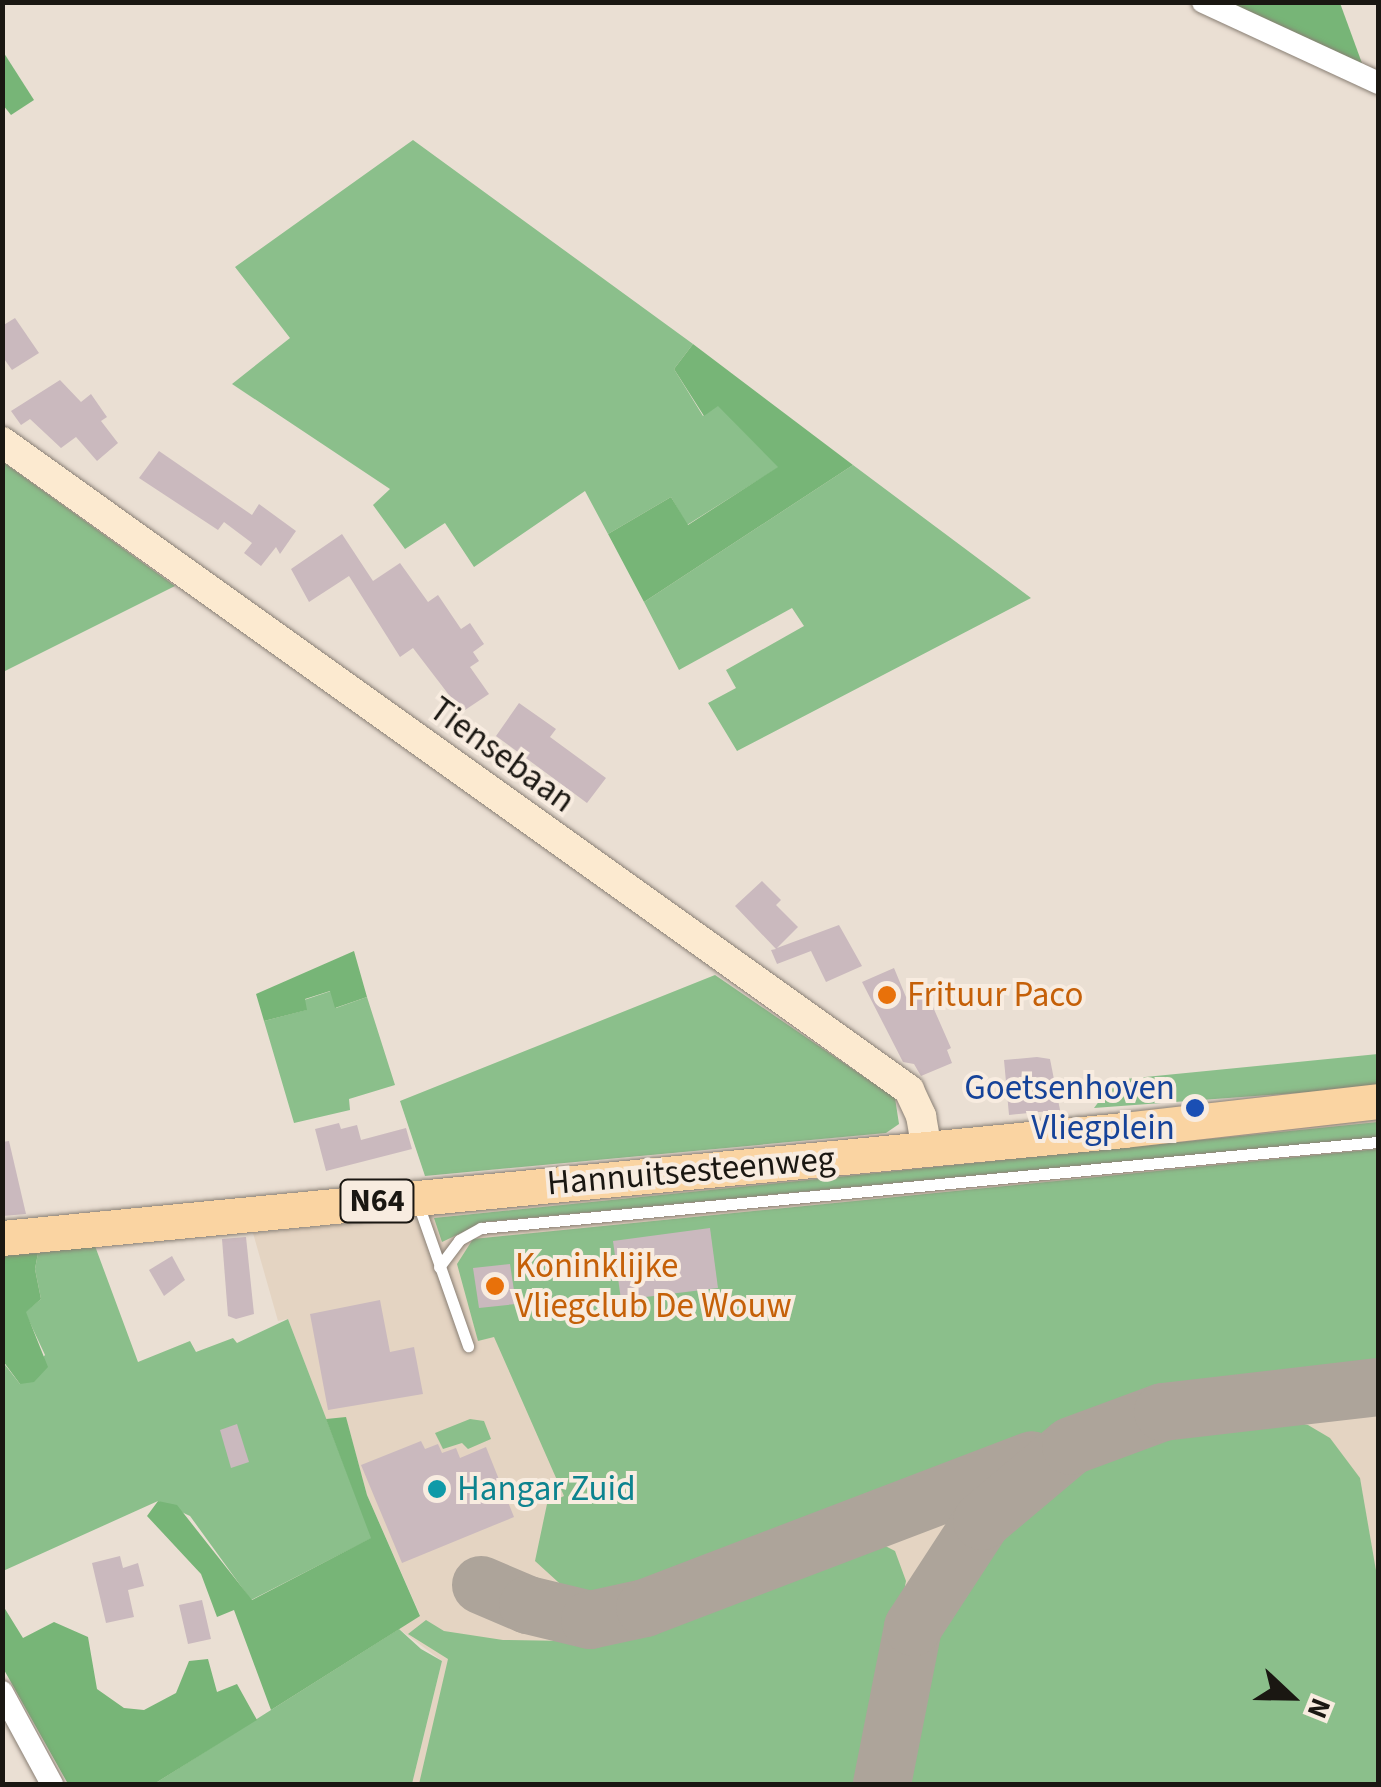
<!DOCTYPE html>
<html>
<head>
<meta charset="utf-8">
<style>
  body { margin:0 }
  #map { position:relative; width:1381px; height:1787px; overflow:hidden; background:#eadfd3; font-family:"Source Sans 3",sans-serif }
  div>[style] { position:absolute }
  .built>* { inset:0; background:#e4d4c2 }
  .green>* { inset:0; background:#8bbf8b }
  .forest>* { inset:0; background:#77b577 }
  .taxiway>* { height:58px; margin:-29px; padding:0 29px; transform-origin:29px; border-radius:29px; background:#ada49a }
  .building>* { inset:0; background:#cab9be }
  .roads { filter:drop-shadow(0 0 2px #897f74) drop-shadow(0 0 2px #897f74) }
  .lane>* { height:11px; margin:-5.5px; padding:0 5.5px; transform-origin:5.5px; border-radius:5.5px; background:#fff }
  .street>* { height:22px; margin:-11px; padding:0 11px; transform-origin:11px; border-radius:11px; background:#fff }
  .secondary>* { height:30px; margin:-15px; padding:0 15px; transform-origin:15px; border-radius:15px; background:#fcead0 }
  .primary>* { height:35px; margin:-17.5px; padding:0 17.5px; transform-origin:17.5px; border-radius:17.5px; background:#fad4a2 }
  .dots>* { width:28px; height:28px; translate:-50% -50%; box-sizing:border-box; border:5px solid #f8ece0; border-radius:50% }
  span { translate:-50% -50%; white-space:nowrap; text-align:center; line-height:1.15; -webkit-text-stroke:8px #f8ece0; paint-order:stroke }
  .shield-label span { padding:2px 8px; background:#f8ece0; border:2px solid; border-radius:8px; -webkit-text-stroke-width:0 }
  .shield-label { font-size:32px; color:#1a1712; font-weight:700 }
  .street-label { font-size:35px; color:#1a1712 }
  .food-label { font-size:35px; color:#c56008 }
  .left { translate:0 -50%; text-align:left }
  .transit-label { font-size:35px; color:#164399 }
  .right { translate:-100% -50%; text-align:right }
  .culture-label { font-size:35px; color:#0d838f }
  .frame { position:absolute; inset:0; border:5px solid #1a1712; pointer-events:none }
  .north { position:absolute; left:1241px; top:1647px; width:100px; height:100px; -webkit-text-stroke:8px #f8ece0; paint-order:stroke; rotate:112deg; font-size:28px; font-weight:700; line-height:40px; text-align:center; color:#1a1712 }
  .north::after { content:''; display:block; margin:auto; width:35px; height:45px; background:#1a1712; clip-path:polygon(50% 0,100% 100%,50% 72%,0 100%) }
</style>
</head>
<body>
<div id="map">
  <div class="built">
    <i style="clip-path:polygon(1378px 1120px,1378px 1784px,412px 1784px,442px 1661px,399px 1629px,420px 1615px,367px 1495px,346px 1418px,326px 1419px,288px 1319px,278px 1321px,253px 1233px)"></i>
  </div>
  <div class="green">
    <i style="clip-path:polygon(413px 140px,693px 344px,674px 369px,703px 416px,718px 405px,779px 467px,687px 525px,671px 497px,608px 534px,585px 491px,474px 567px,445px 523px,405px 549px,373px 505px,390px 489px,232px 384px,290px 338px,235px 267px)"></i>
    <i style="clip-path:polygon(3px 462px,175px 586px,3px 672px)"></i>
    <i style="clip-path:polygon(853px 465px,1031px 598px,737px 751px,708px 703px,736px 688px,726px 670px,804px 626px,792px 608px,679px 670px,644px 602px)"></i>
    <i style="clip-path:polygon(715px 975px,895px 1098px,899px 1124px,886px 1133px,425px 1176px,400px 1101px)"></i>
    <i style="clip-path:polygon(331px 991px,336px 1008px,367px 997px,395px 1085px,349px 1099px,350px 1110px,294px 1123px,264px 1021px,306px 1010px,304px 1000px)"></i>
    <i style="clip-path:polygon(1378px 1054px,1378px 1087px,1094px 1108px,1115px 1080px)"></i>
    <i style="clip-path:polygon(1378px 1122px,1378px 1137px,484px 1222px,442px 1242px,434px 1218px)"></i>
    <i style="clip-path:polygon(1378px 1149px,1378px 1369px,1156px 1405px,1018px 1447px,647px 1593px,614px 1598px,569px 1592px,535px 1561px,547px 1504px,564px 1496px,494px 1337px,478px 1341px,457px 1264px,473px 1239px)"></i>
    <i style="clip-path:polygon(95px 1246px,138px 1362px,190px 1341px,196px 1352px,233px 1338px,237px 1343px,288px 1319px,372px 1538px,251px 1600px,190px 1516px,158px 1501px,3px 1571px,2px 1361px,20px 1384px,45px 1355px,25px 1312px,41px 1299px,35px 1269px,38px 1253px)"></i>
    <i style="clip-path:polygon(1267px 1416px,1308px 1425px,1330px 1438px,1360px 1478px,1378px 1582px,1378px 1784px,894px 1784px,922px 1646px,967px 1574px,1001px 1534px,1089px 1460px,1127px 1442px,1158px 1432px)"></i>
    <i style="clip-path:polygon(470px 1419px,484px 1421px,491px 1439px,468px 1449px,462px 1443px,443px 1449px,435px 1433px)"></i>
    <i style="clip-path:polygon(866px 1536px,895px 1551px,906px 1581px,867px 1784px,419px 1784px,448px 1659px,408px 1634px,426px 1620px,444px 1631px,503px 1640px,570px 1641px,621px 1630px)"></i>
    <i style="clip-path:polygon(399px 1629px,421px 1649px,442px 1661px,412px 1784px,154px 1784px)"></i>
  </div>
  <div class="forest">
    <i style="clip-path:polygon(1222px 3px,1340px 3px,1363px 66px)"></i>
    <i style="clip-path:polygon(2px 50px,34px 100px,11px 115px,3px 105px)"></i>
    <i style="clip-path:polygon(693px 344px,853px 465px,644px 602px,608px 534px,671px 497px,688px 525px,778px 467px,718px 406px,704px 416px,674px 369px)"></i>
    <i style="clip-path:polygon(354px 951px,367px 997px,335px 1008px,330px 991px,305px 999px,307px 1010px,264px 1021px,256px 994px)"></i>
    <i style="clip-path:polygon(38px 1253px,35px 1269px,41px 1299px,26px 1312px,48px 1367px,34px 1382px,20px 1384px,3px 1361px,3px 1256px)"></i>
    <i style="clip-path:polygon(346px 1417px,367px 1495px,420px 1616px,271px 1710px,234px 1610px,217px 1617px,201px 1574px,147px 1516px,158px 1501px,177px 1505px,252px 1600px,371px 1538px,326px 1419px)"></i>
    <i style="clip-path:polygon(2px 1604px,23px 1638px,54px 1622px,88px 1637px,97px 1689px,124px 1708px,144px 1710px,176px 1693px,189px 1661px,208px 1659px,217px 1692px,237px 1684px,257px 1720px,154px 1784px,68px 1784px,3px 1668px)"></i>
  </div>
  <div class="taxiway">
    <i style="left:481px;top:1585px;width:51px;rotate:23.1deg"></i>
    <i style="left:528px;top:1605px;width:64px;rotate:13.6deg"></i>
    <i style="left:590px;top:1620px;width:56px;rotate:-12.3deg"></i>
    <i style="left:645px;top:1608px;width:414px;rotate:-20.9deg"></i>
    <i style="left:882px;top:1784px;width:160px;rotate:-78.8deg"></i>
    <i style="left:913px;top:1627px;width:126px;rotate:-56.9deg"></i>
    <i style="left:982px;top:1521px;width:116px;rotate:-40.1deg"></i>
    <i style="left:1071px;top:1446px;width:98px;rotate:-20.3deg"></i>
    <i style="left:1163px;top:1412px;width:216px;rotate:-6.6deg"></i>
  </div>
  <div class="building">
    <i style="clip-path:polygon(15px 318px,39px 353px,12px 370px,2px 356px,2px 326px)"></i>
    <i style="clip-path:polygon(60px 380px,81px 402px,91px 394px,107px 417px,101px 421px,118px 443px,97px 461px,76px 437px,61px 448px,30px 419px,21px 425px,11px 411px)"></i>
    <i style="clip-path:polygon(159px 451px,252px 515px,259px 504px,296px 531px,280px 554px,276px 547px,261px 566px,244px 553px,252px 543px,224px 522px,218px 530px,139px 478px)"></i>
    <i style="clip-path:polygon(342px 534px,373px 581px,400px 563px,428px 602px,438px 595px,461px 629px,470px 623px,484px 644px,473px 652px,479px 661px,470px 667px,489px 694px,462px 712px,413px 648px,400px 657px,349px 576px,309px 602px,291px 569px)"></i>
    <i style="clip-path:polygon(519px 703px,556px 729px,550px 737px,606px 778px,587px 803px,496px 736px)"></i>
    <i style="clip-path:polygon(762px 881px,781px 900px,776px 905px,798px 927px,777px 948px,839px 925px,862px 966px,826px 982px,811px 951px,777px 964px,771px 950px,776px 949px,735px 906px)"></i>
    <i style="clip-path:polygon(894px 968px,906px 997px,926px 991px,951px 1048px,947px 1050px,952px 1063px,921px 1076px,914px 1064px,903px 1062px,862px 982px)"></i>
    <i style="clip-path:polygon(1037px 1057px,1050px 1059px,1060px 1110px,1009px 1115px,1004px 1060px)"></i>
    <i style="clip-path:polygon(339px 1123px,341px 1129px,357px 1125px,361px 1140px,406px 1128px,412px 1149px,326px 1171px,315px 1129px)"></i>
    <i style="clip-path:polygon(9px 1141px,26px 1214px,2px 1216px,2px 1142px)"></i>
    <i style="clip-path:polygon(710px 1228px,718px 1288px,621px 1300px,613px 1241px)"></i>
    <i style="clip-path:polygon(246px 1237px,254px 1314px,236px 1319px,228px 1316px,222px 1239px)"></i>
    <i style="clip-path:polygon(172px 1256px,185px 1280px,164px 1296px,149px 1270px)"></i>
    <i style="clip-path:polygon(510px 1264px,516px 1304px,479px 1308px,473px 1268px)"></i>
    <i style="clip-path:polygon(380px 1300px,390px 1352px,414px 1347px,423px 1394px,328px 1410px,310px 1314px)"></i>
    <i style="clip-path:polygon(237px 1424px,249px 1462px,231px 1468px,220px 1430px)"></i>
    <i style="clip-path:polygon(421px 1441px,425px 1449px,438px 1444px,442px 1453px,456px 1448px,460px 1458px,486px 1447px,514px 1517px,402px 1563px,361px 1465px)"></i>
    <i style="clip-path:polygon(120px 1556px,123px 1568px,138px 1563px,144px 1586px,128px 1590px,134px 1617px,106px 1623px,92px 1563px)"></i>
    <i style="clip-path:polygon(202px 1600px,211px 1639px,188px 1644px,179px 1605px)"></i>
  </div>
  <div class="roads">
    <div class="lane">
      <i style="left:417px;top:1201px;width:154px;rotate:70.6deg"></i>
      <i style="left:439px;top:1267px;width:34px;rotate:-53deg"></i>
      <i style="left:459px;top:1240px;width:25px;rotate:-29deg"></i>
      <i style="left:481px;top:1228px;width:901px;rotate:-5.48deg"></i>
    </div>
    <div class="street">
      <i style="left:1203px;top:2px;width:193px;rotate:24.8deg"></i>
      <i style="left:2px;top:1692px;width:105px;rotate:61.5deg"></i>
    </div>
    <div class="secondary">
      <i style="left:2px;top:442px;width:1115px;rotate:35.54deg"></i>
      <i style="left:909px;top:1090px;width:29px;rotate:65deg"></i>
      <i style="left:921px;top:1116px;width:34px;rotate:80deg"></i>
    </div>
    <div class="primary">
      <i style="left:2px;top:1238px;width:1127px;rotate:-5.5deg"></i>
      <i style="left:1124px;top:1130px;width:256px;rotate:-6.5deg"></i>
    </div>
  </div>
  <div class="dots">
    <i style="left:887px;top:995px;background:#e8710a"></i>
    <i style="left:1195px;top:1108px;background:#1a4fb4"></i>
    <i style="left:495px;top:1286px;background:#e8710a"></i>
    <i style="left:437px;top:1489px;background:#0f9aa8"></i>
  </div>
  <div class="shield-label">
    <span style="left:377px;top:1201px">N64</span>
  </div>
  <div class="street-label">
    <span style="left:502px;top:755px;rotate:36deg">Tiensebaan</span>
    <span style="left:691px;top:1171px;rotate:-5deg">Hannuitsesteenweg</span>
  </div>
  <div class="food-label">
    <span class="left" style="left:907px;top:995px">Frituur Paco</span>
    <span class="left" style="left:515px;top:1286px">Koninklijke<br>Vliegclub De Wouw</span>
  </div>
  <div class="transit-label">
    <span class="right" style="left:1175px;top:1108px">Goetsenhoven<br>Vliegplein</span>
  </div>
  <div class="culture-label">
    <span class="left" style="left:457px;top:1489px">Hangar Zuid</span>
  </div>
  <div class="frame"></div>
  <div class="north">N</div>
</div>
</body>
</html>
